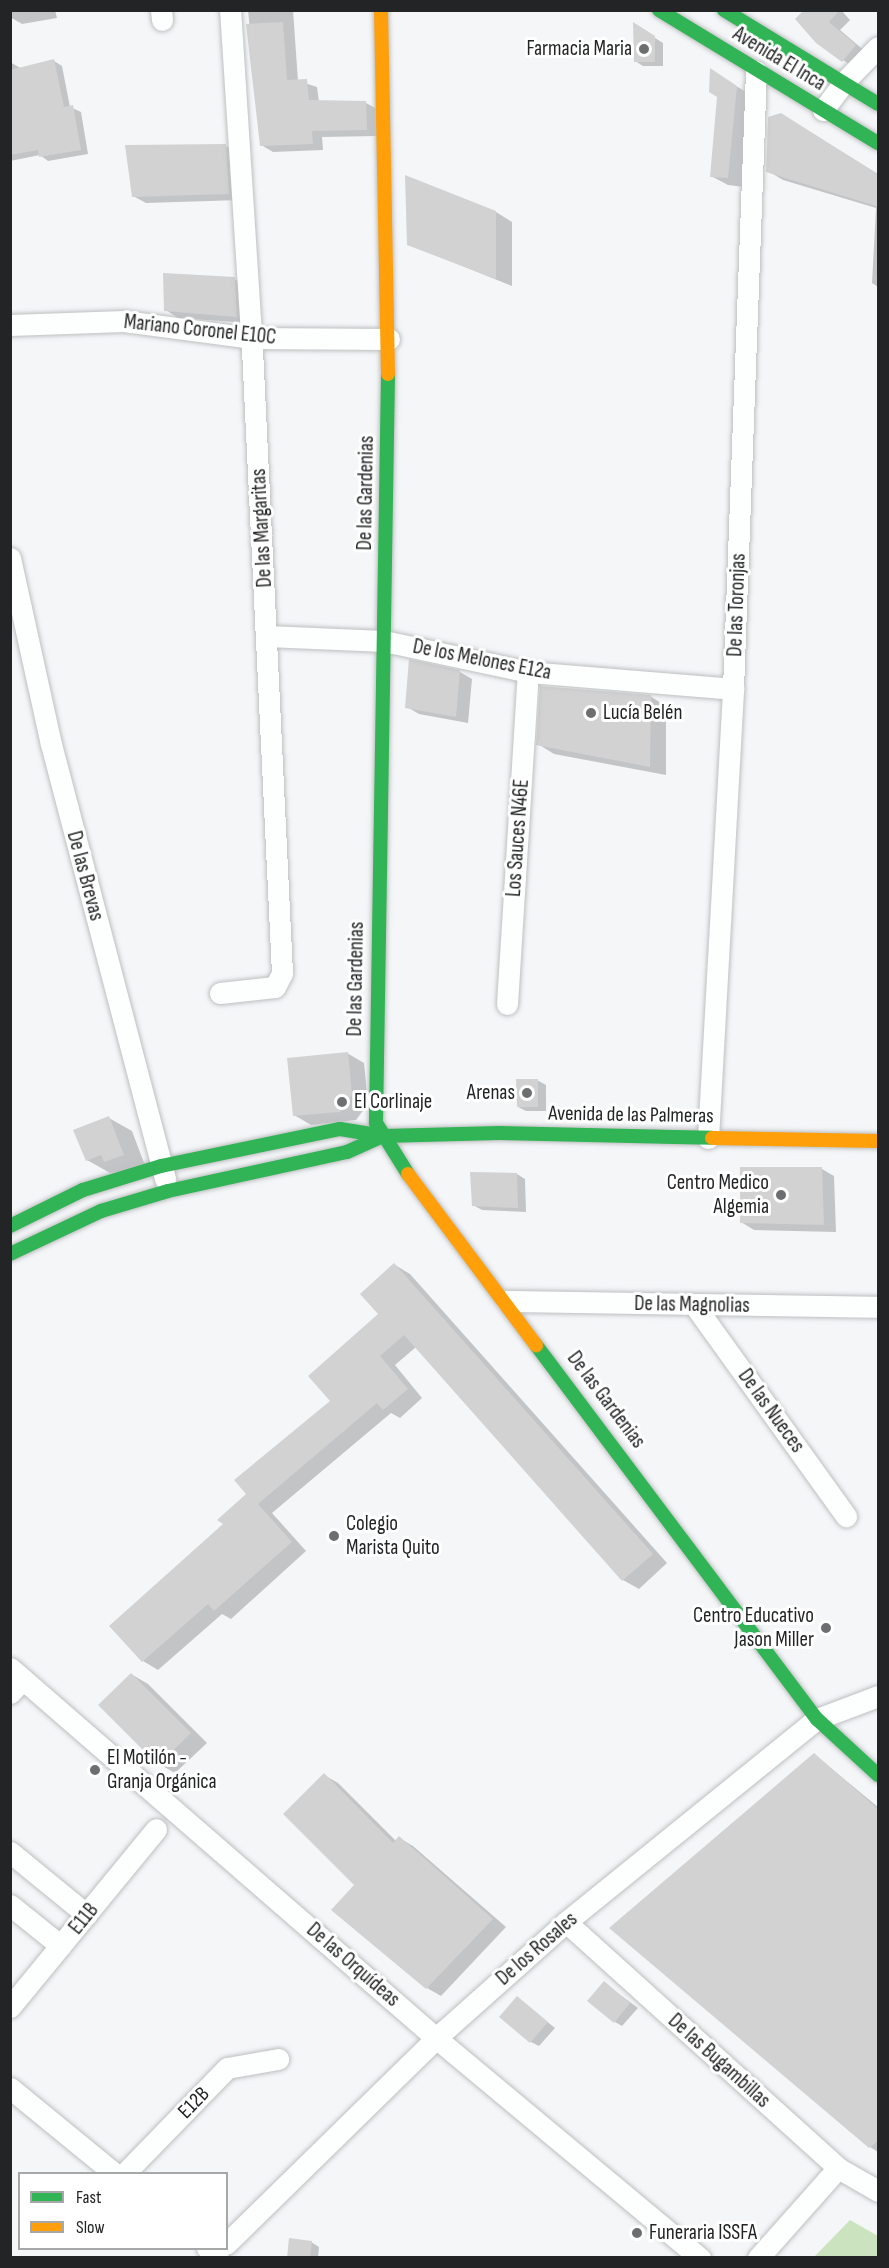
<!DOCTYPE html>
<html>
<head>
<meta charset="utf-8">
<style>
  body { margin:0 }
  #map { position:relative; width:889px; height:2268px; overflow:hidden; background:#f4f6f8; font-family:"Sofia Sans Condensed",sans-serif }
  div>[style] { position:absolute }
  .green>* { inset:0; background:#cce3c0 }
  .shadow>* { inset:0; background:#0003 }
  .building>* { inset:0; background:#d2d2d3 }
  .roads { filter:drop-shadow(0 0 2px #bebfc0) drop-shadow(0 0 2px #bebfc0) }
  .street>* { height:21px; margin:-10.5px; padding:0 10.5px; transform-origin:10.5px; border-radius:10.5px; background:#fdfefe }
  .fast>* { height:14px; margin:-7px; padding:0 7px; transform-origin:7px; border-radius:7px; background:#30b455 }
  .slow>* { height:14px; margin:-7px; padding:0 7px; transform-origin:7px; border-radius:7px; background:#ff9f0a }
  .dots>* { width:16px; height:16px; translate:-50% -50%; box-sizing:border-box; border:3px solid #fff; border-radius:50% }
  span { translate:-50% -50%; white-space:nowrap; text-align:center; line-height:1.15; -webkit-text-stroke:6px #fff; paint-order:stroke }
  .poi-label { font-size:21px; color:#232425 }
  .right { translate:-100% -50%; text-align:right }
  .left { translate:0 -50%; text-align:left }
  .street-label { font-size:21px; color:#232425 }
  .frame { position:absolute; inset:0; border:12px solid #232425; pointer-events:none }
  .legend { position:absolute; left:18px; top:2172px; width:210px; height:78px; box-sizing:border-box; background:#fff; border:2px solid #a7a7a8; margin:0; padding:8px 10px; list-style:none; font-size:18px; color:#232425 }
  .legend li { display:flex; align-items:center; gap:12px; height:30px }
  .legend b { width:30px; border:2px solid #a7a7a8 }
</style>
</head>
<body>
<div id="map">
  <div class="green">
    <i style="clip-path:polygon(850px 2220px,878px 2236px,878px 2257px,814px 2257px)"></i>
  </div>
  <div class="shadow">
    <i style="clip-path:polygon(10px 10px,55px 10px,57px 18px,22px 24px,10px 17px)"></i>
    <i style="clip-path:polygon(248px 10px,293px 10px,298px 81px,317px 87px,319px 102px,366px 103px,377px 109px,377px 136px,322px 137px,323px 150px,273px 152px,261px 145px)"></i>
    <i style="clip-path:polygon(806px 10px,841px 10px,850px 20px,840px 30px,867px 53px,855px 68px,843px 60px)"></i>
    <i style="clip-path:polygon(641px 29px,663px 43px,663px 66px,643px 66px,635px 61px)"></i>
    <i style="clip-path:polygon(54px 61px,62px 66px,70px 107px,81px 112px,88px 154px,48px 161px,40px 155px,10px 161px,10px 62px,22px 69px)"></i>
    <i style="clip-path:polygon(726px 80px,753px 96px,744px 187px,728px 185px,711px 176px,719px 96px)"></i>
    <i style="clip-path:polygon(797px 124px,878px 174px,878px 287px,872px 283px,876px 208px,783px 180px,768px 171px)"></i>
    <i style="clip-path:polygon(226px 146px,238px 153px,241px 200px,146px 203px,133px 196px)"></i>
    <i style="clip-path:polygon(496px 212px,512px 222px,512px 286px,408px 244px)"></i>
    <i style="clip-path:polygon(234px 279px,247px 286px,249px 323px,178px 318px,166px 310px)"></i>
    <i style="clip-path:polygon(411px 661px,460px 672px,472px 679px,468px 723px,419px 714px,407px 707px)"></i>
    <i style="clip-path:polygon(650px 696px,666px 706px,666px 775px,554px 754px,538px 744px)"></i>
    <i style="clip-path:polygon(347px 1053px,364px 1063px,368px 1104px,356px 1120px,311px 1125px,294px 1115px)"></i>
    <i style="clip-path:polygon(537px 1080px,546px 1085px,546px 1111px,526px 1111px,518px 1107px)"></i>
    <i style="clip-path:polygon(109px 1118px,132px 1131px,146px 1168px,110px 1173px,87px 1160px)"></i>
    <i style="clip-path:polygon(822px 1169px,834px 1176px,836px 1232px,754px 1230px,741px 1222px)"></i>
    <i style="clip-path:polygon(517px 1174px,525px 1179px,526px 1212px,482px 1210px,473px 1205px)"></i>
    <i style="clip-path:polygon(395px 1265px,410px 1274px,667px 1563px,639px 1589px,623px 1580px,416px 1347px,395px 1365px,422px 1398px,400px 1418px,391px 1413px,272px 1513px,306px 1551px,231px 1619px,222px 1614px,158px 1670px,143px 1661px,226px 1523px,332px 1401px,380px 1314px)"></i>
    <i style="clip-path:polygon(131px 1674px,148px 1684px,207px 1743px,175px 1773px,159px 1764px,100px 1705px)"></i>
    <i style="clip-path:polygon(815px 1755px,878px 1807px,878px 2152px,870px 2147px)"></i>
    <i style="clip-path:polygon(324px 1775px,338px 1783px,396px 1841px,399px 1838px,413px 1846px,506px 1927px,441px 1996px,427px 1988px,356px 1885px)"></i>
    <i style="clip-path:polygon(604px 1983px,638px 2008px,622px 2026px,615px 2022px)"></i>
    <i style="clip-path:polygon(518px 1998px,555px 2028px,539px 2046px,531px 2042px)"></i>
    <i style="clip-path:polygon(311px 2242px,319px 2247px,318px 2258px,289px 2258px)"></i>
  </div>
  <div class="building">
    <i style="clip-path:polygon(804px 10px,840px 10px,829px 22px,856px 45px,842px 62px,816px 43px,795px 19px)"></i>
    <i style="clip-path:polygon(283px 22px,287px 80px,307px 79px,309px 100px,366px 101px,367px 130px,312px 131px,313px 144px,260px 146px,246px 24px)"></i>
    <i style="clip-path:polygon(633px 22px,655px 36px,655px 62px,634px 62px)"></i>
    <i style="clip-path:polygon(54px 59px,64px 107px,73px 105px,81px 150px,39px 157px,38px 150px,10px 155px,10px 70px)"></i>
    <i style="clip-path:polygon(710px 68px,737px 86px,728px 178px,710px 177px,717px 97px,709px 92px)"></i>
    <i style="clip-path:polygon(781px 113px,879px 175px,879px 207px,766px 172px,768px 117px)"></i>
    <i style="clip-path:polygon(226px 144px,229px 194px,132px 197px,125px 145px)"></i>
    <i style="clip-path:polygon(405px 175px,496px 211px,496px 279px,407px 245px)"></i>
    <i style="clip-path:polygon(163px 273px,235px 277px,237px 317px,164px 311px)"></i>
    <i style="clip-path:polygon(409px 659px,460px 670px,456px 717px,405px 708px)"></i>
    <i style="clip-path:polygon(540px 686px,651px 695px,650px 767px,536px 745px)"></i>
    <i style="clip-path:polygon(348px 1052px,352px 1094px,346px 1105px,340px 1112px,293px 1116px,287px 1058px)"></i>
    <i style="clip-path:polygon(516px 1079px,538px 1079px,538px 1107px,517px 1107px)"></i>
    <i style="clip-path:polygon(109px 1116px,124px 1155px,104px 1162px,101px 1155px,86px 1161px,73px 1130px)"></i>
    <i style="clip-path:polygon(740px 1167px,822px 1167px,824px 1225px,740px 1223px)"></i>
    <i style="clip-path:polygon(470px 1172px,517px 1173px,518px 1208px,472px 1206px)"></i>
    <i style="clip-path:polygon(394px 1263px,653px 1554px,622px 1581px,404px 1335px,380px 1356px,408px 1389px,383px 1410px,377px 1403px,258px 1504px,292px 1542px,214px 1611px,208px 1604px,142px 1662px,109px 1626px,223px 1524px,217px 1520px,246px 1494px,234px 1480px,330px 1401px,308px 1376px,378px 1314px,360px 1294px)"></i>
    <i style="clip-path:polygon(131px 1673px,191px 1733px,158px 1765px,98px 1705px)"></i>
    <i style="clip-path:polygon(814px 1753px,879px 1810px,879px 2140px,869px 2148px,609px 1928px)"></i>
    <i style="clip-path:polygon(324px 1773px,393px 1843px,399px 1836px,493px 1919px,426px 1989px,331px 1910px,354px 1885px,283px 1814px)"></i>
    <i style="clip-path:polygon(604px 1981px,630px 2003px,614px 2023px,587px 2001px)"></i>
    <i style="clip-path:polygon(517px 1996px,548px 2022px,530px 2043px,499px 2017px)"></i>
    <i style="clip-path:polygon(289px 2238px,312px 2241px,310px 2258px,287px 2258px)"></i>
  </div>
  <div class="roads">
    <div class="street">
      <i style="left:161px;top:10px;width:10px;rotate:84deg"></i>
      <i style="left:823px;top:110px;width:34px;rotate:-53deg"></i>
      <i style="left:843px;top:83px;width:50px;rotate:-45.8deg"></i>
      <i style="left:10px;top:325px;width:114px;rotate:-2deg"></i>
      <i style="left:124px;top:321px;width:128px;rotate:7.6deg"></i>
      <i style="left:251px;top:338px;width:138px;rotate:0.4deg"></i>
      <i style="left:10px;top:558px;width:190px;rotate:77.6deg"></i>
      <i style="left:51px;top:744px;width:450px;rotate:75.3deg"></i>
      <i style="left:267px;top:636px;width:117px;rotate:2.4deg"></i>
      <i style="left:384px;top:641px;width:147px;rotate:12.1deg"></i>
      <i style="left:528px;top:672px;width:206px;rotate:4.7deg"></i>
      <i style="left:220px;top:993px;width:55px;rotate:-6.2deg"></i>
      <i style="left:275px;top:987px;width:16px;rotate:-63deg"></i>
      <i style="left:282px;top:973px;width:625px;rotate:-92.75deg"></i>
      <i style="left:252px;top:349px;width:340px;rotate:-93.7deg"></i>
      <i style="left:507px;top:1004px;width:333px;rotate:-86.4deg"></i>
      <i style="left:708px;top:1138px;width:450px;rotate:-86.8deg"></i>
      <i style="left:733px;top:689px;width:618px;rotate:-87.87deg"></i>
      <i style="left:507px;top:1301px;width:371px;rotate:0.9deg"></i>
      <i style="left:695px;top:1306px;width:259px;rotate:54.3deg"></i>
      <i style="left:10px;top:1668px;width:564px;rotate:40.98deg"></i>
      <i style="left:436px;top:2038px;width:344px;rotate:39.8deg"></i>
      <i style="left:10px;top:1693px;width:19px;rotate:-47deg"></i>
      <i style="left:10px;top:1852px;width:99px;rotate:39.3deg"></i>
      <i style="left:10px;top:1905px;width:65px;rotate:38.8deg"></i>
      <i style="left:566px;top:1922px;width:367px;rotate:42.1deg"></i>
      <i style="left:838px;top:2168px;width:46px;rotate:29.9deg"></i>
      <i style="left:10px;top:2007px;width:230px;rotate:-50.6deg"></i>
      <i style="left:10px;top:2088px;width:136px;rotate:39.3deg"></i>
      <i style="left:124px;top:2174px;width:148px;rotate:-45.8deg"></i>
      <i style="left:227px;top:2068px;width:52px;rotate:-10deg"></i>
      <i style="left:226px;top:2244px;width:294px;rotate:-44.4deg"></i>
      <i style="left:436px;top:2038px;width:174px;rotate:-41.7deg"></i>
      <i style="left:566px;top:1922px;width:323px;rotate:-39deg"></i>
      <i style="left:817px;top:1719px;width:65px;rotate:-20.7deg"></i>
      <i style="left:207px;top:2248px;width:15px;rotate:42deg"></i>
      <i style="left:758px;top:2258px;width:120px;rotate:-48.4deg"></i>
    </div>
    <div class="fast">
      <i style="left:659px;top:10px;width:256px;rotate:31.3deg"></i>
      <i style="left:724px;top:10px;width:180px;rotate:31.4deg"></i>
      <i style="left:388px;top:374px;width:749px;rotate:90.92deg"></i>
      <i style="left:376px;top:1123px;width:60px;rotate:57.9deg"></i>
      <i style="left:10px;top:1226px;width:81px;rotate:-26.3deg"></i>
      <i style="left:83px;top:1190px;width:82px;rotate:-17.1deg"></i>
      <i style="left:161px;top:1166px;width:183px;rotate:-11.7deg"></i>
      <i style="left:340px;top:1129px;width:44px;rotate:9.2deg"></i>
      <i style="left:383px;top:1136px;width:116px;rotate:-1.5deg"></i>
      <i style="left:499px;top:1133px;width:213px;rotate:1.3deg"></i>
      <i style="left:10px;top:1254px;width:101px;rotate:-25.3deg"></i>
      <i style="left:101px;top:1211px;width:70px;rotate:-16.6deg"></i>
      <i style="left:168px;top:1191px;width:183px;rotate:-12.3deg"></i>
      <i style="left:347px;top:1152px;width:39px;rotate:-24deg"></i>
      <i style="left:536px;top:1345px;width:468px;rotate:53.1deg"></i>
      <i style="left:817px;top:1719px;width:83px;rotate:42.6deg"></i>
    </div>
    <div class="slow">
      <i style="left:381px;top:10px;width:364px;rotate:88.9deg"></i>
      <i style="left:712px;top:1138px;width:166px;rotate:1deg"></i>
      <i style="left:408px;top:1174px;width:214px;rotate:53.2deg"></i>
    </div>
  </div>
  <div class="dots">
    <i style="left:644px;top:49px;background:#6c6e6f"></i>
    <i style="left:591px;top:713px;background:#6c6e6f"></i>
    <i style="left:527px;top:1093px;background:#6c6e6f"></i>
    <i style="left:342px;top:1102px;background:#6c6e6f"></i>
    <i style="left:781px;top:1195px;background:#6c6e6f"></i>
    <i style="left:334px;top:1536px;background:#6c6e6f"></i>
    <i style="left:826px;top:1628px;background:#6c6e6f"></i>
    <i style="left:95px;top:1770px;background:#6c6e6f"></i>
    <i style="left:637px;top:2233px;background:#6c6e6f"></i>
  </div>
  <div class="poi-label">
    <span class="right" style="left:632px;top:49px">Farmacia Maria</span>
    <span class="left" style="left:603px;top:713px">Lucía Belén</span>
    <span class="right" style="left:515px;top:1093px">Arenas</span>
    <span class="left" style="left:354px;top:1102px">El Corlinaje</span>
    <span class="right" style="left:769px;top:1195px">Centro Medico<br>Algemia</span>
    <span class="left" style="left:346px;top:1536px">Colegio<br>Marista Quito</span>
    <span class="right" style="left:814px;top:1628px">Centro Educativo<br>Jason Miller</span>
    <span class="left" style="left:107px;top:1770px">El Motilón -<br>Granja Orgánica</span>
    <span class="left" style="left:649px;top:2233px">Funeraria ISSFA</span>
  </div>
  <div class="street-label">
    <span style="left:779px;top:59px;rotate:31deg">Avenida El Inca</span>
    <span style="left:200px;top:330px;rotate:6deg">Mariano Coronel E10C</span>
    <span style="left:366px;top:493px;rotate:-89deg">De las Gardenias</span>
    <span style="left:262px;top:528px;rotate:-93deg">De las Margaritas</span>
    <span style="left:737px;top:605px;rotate:-88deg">De las Toronjas</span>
    <span style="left:482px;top:660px;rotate:11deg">De los Melones E12a</span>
    <span style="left:518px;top:838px;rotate:-86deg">Los Sauces N46E</span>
    <span style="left:85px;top:876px;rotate:75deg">De las Brevas</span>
    <span style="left:356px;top:979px;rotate:-89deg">De las Gardenias</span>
    <span style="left:631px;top:1115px;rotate:1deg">Avenida de las Palmeras</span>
    <span style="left:692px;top:1305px;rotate:1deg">De las Magnolias</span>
    <span style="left:606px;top:1400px;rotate:53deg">De las Gardenias</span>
    <span style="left:771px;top:1411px;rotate:54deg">De las Nueces</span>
    <span style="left:84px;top:1919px;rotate:-51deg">E11B</span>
    <span style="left:537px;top:1949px;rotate:-41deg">De los Rosales</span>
    <span style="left:353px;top:1965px;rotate:41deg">De las Orquídeas</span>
    <span style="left:719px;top:2061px;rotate:42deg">De las Bugambillas</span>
    <span style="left:194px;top:2103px;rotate:-46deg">E12B</span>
  </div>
  <div class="frame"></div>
  <ul class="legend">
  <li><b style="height:8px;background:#30b455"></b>Fast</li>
  <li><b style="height:8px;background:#ff9f0a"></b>Slow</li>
  </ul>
</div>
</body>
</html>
